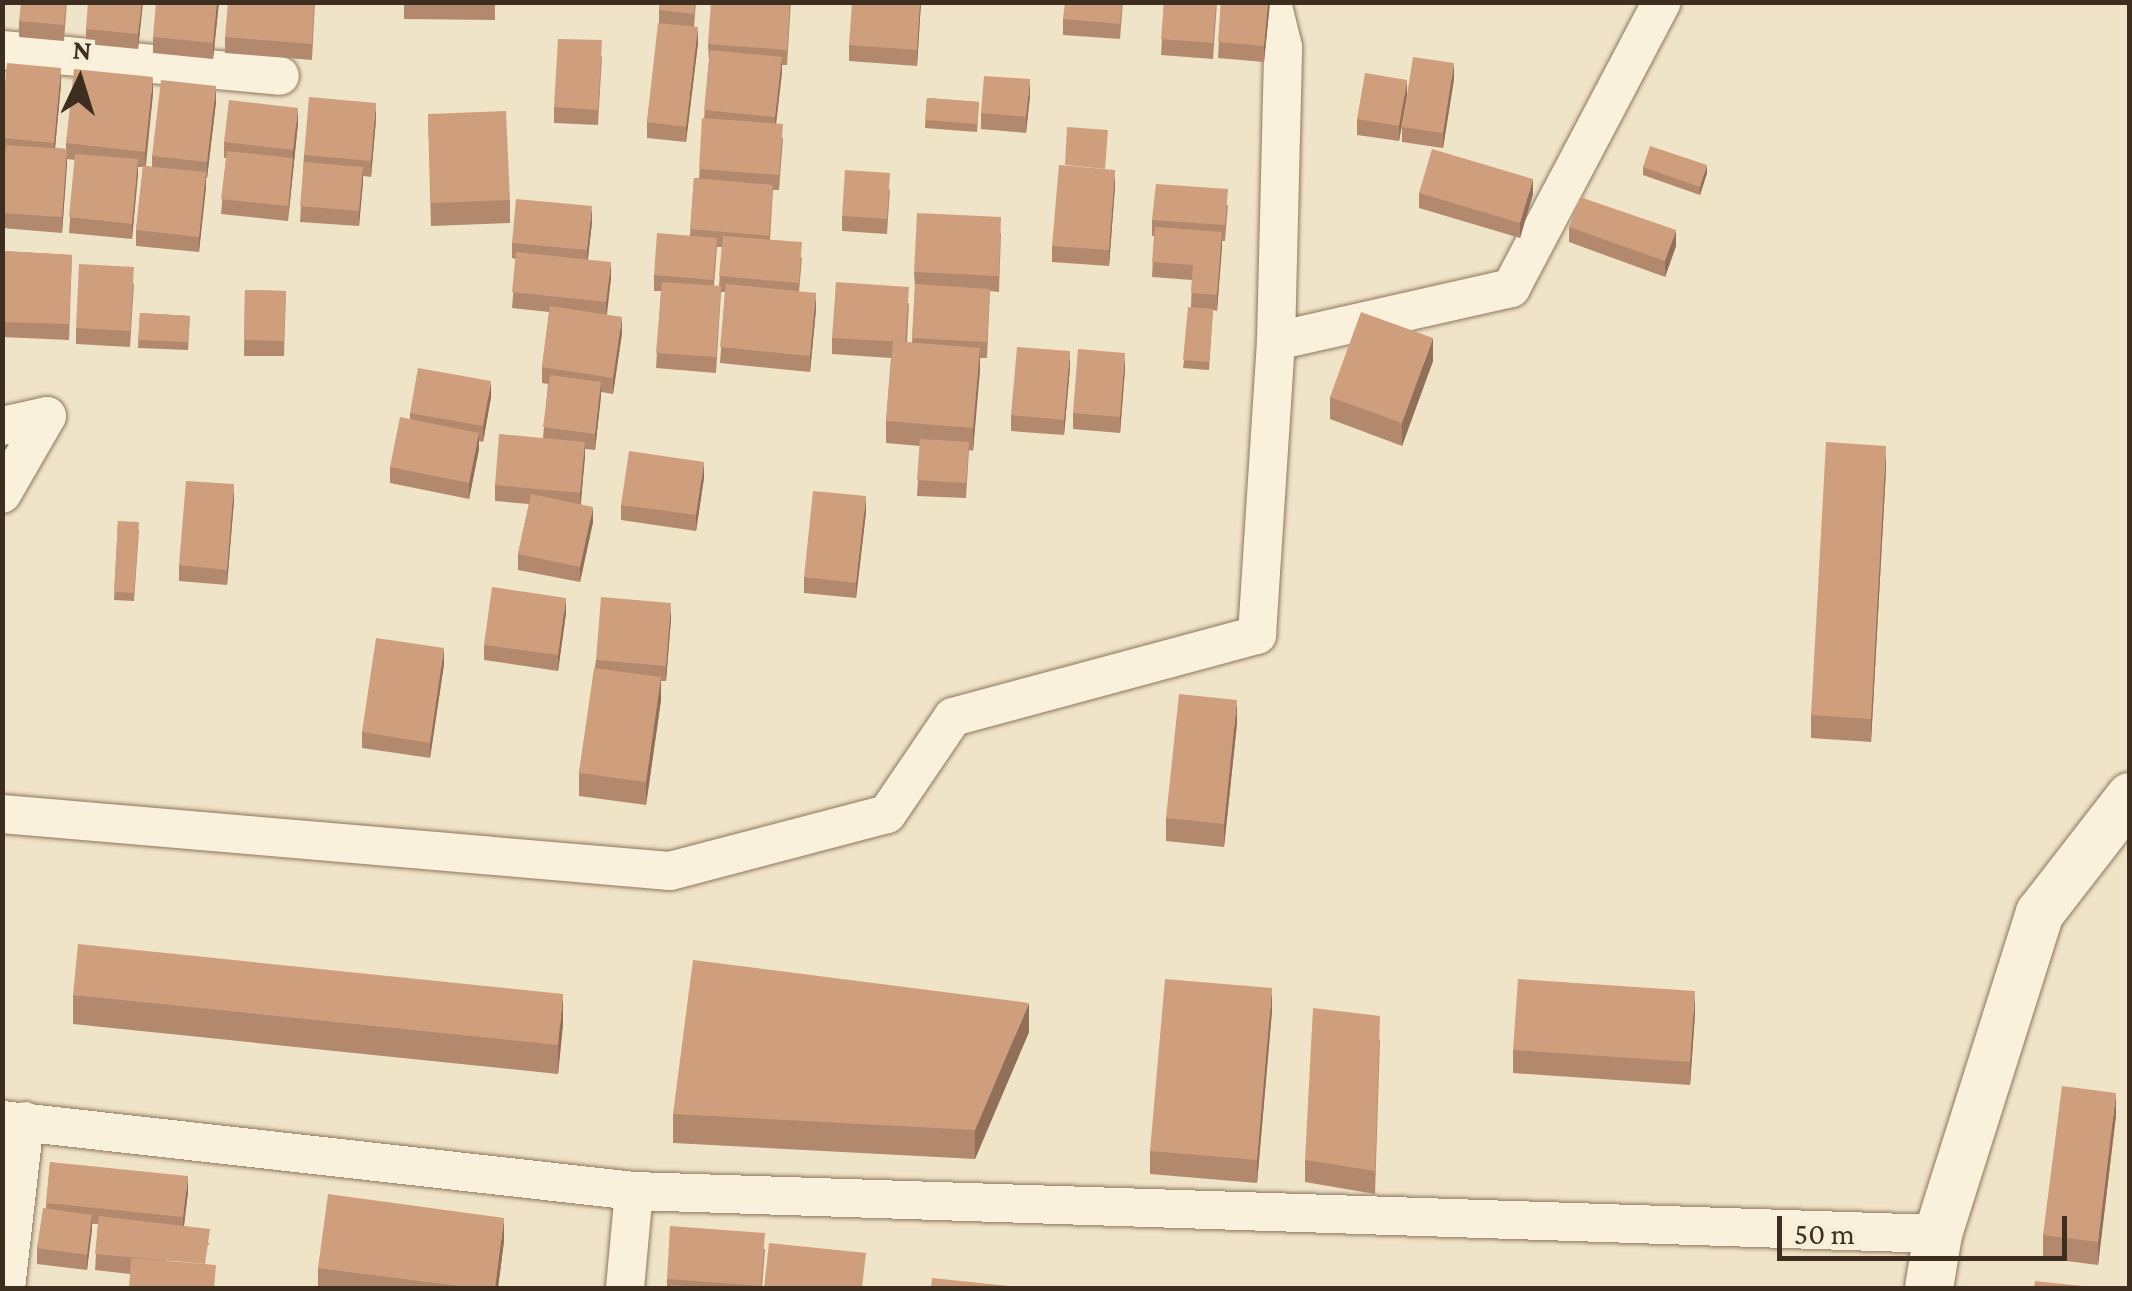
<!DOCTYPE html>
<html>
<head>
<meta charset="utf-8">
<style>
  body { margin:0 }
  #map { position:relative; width:2132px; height:1291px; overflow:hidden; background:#f0e4c8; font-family:"Crimson Pro",serif }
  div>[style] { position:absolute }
  .roads { filter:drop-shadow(0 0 2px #8d765c) drop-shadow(0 0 2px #8d765c) }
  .minor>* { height:38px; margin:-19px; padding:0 19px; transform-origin:19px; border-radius:19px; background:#faf1dc }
  .tertiary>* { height:48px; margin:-24px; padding:0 24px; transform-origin:24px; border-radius:24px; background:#faf1dc }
  .wall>* { inset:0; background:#b2896c }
  .shaded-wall>* { inset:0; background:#916f58 }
  .building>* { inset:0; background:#cf9f7d }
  span { translate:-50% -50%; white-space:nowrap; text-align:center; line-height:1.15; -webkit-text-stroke:9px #f7eed8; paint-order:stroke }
  .frame { position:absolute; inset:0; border:5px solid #3d2e20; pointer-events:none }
  .north { position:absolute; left:30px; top:30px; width:100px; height:100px; -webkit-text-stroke:8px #f7eed8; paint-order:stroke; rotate:4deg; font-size:28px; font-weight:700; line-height:40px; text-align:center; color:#3d2e20 }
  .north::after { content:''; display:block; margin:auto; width:35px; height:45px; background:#3d2e20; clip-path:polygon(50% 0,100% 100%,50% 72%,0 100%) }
  .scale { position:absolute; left:1777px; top:1216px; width:290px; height:45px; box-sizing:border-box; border:5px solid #3d2e20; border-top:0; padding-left:12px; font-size:30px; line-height:35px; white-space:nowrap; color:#3d2e20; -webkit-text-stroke:8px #f7eed8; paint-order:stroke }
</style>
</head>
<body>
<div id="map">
  <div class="roads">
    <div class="minor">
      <i style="left:2px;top:50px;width:279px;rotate:5.3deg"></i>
      <i style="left:1276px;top:341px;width:241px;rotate:-12.7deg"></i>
      <i style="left:1511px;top:288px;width:323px;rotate:-62.2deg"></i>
      <i style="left:2px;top:426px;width:46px;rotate:-12.5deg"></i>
      <i style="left:47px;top:416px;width:90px;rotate:120deg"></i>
      <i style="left:2px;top:814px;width:670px;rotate:4.88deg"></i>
      <i style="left:670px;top:871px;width:224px;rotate:-14.7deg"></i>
      <i style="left:887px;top:814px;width:117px;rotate:-55.8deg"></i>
      <i style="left:953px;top:717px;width:315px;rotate:-15.1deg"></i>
      <i style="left:1257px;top:635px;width:295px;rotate:-86.3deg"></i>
      <i style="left:1276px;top:341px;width:294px;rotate:-88.6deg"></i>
      <i style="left:1283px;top:47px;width:46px;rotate:-103.7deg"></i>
      <i style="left:2px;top:1120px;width:636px;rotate:6.41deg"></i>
      <i style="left:634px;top:1191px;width:1305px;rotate:1.89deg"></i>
      <i style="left:6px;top:1288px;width:168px;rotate:-83.5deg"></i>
      <i style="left:625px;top:1288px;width:97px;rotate:-84.7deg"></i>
    </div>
    <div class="tertiary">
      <i style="left:1929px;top:1288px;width:55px;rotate:-80.5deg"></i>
      <i style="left:1938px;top:1234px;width:337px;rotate:-72.4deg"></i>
      <i style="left:2040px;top:913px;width:147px;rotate:-52.2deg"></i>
    </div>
  </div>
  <div class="wall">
    <i style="clip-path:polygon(67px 2px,64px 41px,19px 37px,19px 21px)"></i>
    <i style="clip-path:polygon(143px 2px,138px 49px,86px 44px,86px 29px)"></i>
    <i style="clip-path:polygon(219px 2px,213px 59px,153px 53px,153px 37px)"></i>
    <i style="clip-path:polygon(315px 2px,312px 60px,225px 53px,225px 37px)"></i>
    <i style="clip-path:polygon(404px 2px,495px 2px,495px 20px,404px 19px)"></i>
    <i style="clip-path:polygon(659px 2px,696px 2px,694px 27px,698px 43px,686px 142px,647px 138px,647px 122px,659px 23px)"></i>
    <i style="clip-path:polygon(evenodd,791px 2px,787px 65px,782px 65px,776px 123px,783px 139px,779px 190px,773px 190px,770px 240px,802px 258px,799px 292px,816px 309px,810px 372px,720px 363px,725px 292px,721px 292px,716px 373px,656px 368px,661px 291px,654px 291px,654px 275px,690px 235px,694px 178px,699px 178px,709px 60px,708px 44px,791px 2px,717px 247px,722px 247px,719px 286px,714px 286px,717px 247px)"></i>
    <i style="clip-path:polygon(921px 2px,917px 66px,849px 61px,849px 45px)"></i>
    <i style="clip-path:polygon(1123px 2px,1120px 39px,1063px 35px,1063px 19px)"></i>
    <i style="clip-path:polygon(1164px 2px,1217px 2px,1213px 59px,1161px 55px)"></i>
    <i style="clip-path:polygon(1221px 2px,1270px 2px,1264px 62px,1218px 58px)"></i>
    <i style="clip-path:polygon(602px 56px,598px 125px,554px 123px,554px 107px)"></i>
    <i style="clip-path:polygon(1454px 79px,1443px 148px,1402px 142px,1402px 127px)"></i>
    <i style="clip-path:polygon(61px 84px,55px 148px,66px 149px,66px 143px,153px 93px,146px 166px,152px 167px,152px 156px,216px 102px,207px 178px,206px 178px,199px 252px,136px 246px,136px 230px,143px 167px,138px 167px,132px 239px,69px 233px,75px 160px,67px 159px,62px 233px,2px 228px,2px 185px,5px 154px,2px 154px,2px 112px)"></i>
    <i style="clip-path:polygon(1030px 95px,1026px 133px,981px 129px,981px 113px)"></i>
    <i style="clip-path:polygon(1407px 96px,1399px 141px,1357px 135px,1357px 119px)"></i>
    <i style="clip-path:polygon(927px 98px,979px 102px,977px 132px,925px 128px)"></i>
    <i style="clip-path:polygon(428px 114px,510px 200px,510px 223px,431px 226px)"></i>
    <i style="clip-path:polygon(376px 119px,371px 177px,363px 176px,359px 226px,300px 222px,304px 155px)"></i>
    <i style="clip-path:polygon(298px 123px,288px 221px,221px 214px,226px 158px,224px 158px,224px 142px)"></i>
    <i style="clip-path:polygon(1643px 167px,1707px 173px,1700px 195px,1643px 175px)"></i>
    <i style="clip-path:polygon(1106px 169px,1115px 186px,1109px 266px,1052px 262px,1052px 246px)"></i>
    <i style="clip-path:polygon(890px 189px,887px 234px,842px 231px,842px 216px)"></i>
    <i style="clip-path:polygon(1419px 193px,1533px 194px,1520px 238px,1419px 208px)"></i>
    <i style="clip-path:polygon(1228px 205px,1225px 241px,1222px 241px,1217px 311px,1213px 310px,1209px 370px,1183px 368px,1191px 307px,1192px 280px,1152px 277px,1154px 236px,1152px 236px,1152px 220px)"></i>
    <i style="clip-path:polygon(592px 222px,588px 260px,611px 278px,607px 315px,622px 333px,613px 394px,601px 392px,595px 450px,585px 449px,581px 504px,593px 522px,580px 582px,518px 570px,518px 554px,529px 504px,495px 501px,495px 485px,543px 438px,548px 384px,542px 383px,542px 367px,549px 312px,512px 308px,516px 259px,512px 258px,512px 243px)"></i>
    <i style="clip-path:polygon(1569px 227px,1676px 246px,1665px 277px,1569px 242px)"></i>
    <i style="clip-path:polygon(1001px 233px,999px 292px,990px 291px,987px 358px,980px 358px,973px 451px,969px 450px,966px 498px,917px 496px,920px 446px,886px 443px,886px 421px,891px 358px,832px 354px,832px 338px,909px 303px,907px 342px,912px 343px,915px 288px,914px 272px)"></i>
    <i style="clip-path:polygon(3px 251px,72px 255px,69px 340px,2px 337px)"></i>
    <i style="clip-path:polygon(134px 283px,130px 347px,76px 344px,76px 328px)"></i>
    <i style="clip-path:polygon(245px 290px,286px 291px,284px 356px,244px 356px)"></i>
    <i style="clip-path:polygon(140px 313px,190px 316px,188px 350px,138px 348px)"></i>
    <i style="clip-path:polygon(1433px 361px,1402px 446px,1330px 419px,1330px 397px)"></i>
    <i style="clip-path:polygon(1070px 367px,1064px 435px,1011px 431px,1011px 415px)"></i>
    <i style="clip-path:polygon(1125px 369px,1120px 433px,1073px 429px,1073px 413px)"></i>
    <i style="clip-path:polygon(491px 397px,483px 442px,479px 441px,479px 449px,469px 499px,390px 483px,390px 467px,410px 419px,410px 413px)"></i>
    <i style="clip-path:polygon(1886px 469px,1871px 742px,1811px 738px,1811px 715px)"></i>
    <i style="clip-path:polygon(704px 478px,696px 531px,621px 520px,621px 505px)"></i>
    <i style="clip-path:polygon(234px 500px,227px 585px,179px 581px,179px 565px)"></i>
    <i style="clip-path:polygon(866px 512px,856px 598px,804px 593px,804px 577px)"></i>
    <i style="clip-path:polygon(118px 521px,139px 530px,134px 601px,114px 600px)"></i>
    <i style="clip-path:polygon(566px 613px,558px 671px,484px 660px,484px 645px)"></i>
    <i style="clip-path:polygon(671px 619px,666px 681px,661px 681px,661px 700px,646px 805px,579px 796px,579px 773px,596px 660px)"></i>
    <i style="clip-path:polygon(444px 664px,430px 758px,362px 748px,362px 732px)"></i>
    <i style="clip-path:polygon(1237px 723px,1224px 847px,1166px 841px,1166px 818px)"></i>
    <i style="clip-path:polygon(73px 995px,563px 1024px,558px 1074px,73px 1024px)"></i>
    <i style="clip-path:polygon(1272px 1011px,1257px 1183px,1150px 1174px,1150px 1151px)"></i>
    <i style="clip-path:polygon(1695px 1014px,1690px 1085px,1513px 1073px,1513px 1050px)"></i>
    <i style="clip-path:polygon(1029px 1032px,975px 1159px,673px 1143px,673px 1114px)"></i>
    <i style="clip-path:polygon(1380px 1039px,1375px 1194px,1305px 1182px,1305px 1160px)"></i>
    <i style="clip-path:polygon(2116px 1115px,2098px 1265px,2043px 1258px,2043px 1235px)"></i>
    <i style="clip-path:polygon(50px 1162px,188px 1192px,184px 1226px,210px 1244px,130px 1274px,95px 1270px,98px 1224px,92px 1224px,87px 1270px,37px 1264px,37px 1248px,46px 1208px)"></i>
    <i style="clip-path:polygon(504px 1241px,498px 1288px,318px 1288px,318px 1268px)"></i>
    <i style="clip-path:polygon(765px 1249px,762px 1288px,667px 1288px,667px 1279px)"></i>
  </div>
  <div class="shaded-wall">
    <i style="clip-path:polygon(142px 2px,143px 2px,138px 49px,138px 34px)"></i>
    <i style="clip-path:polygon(217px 2px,219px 2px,213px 59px,213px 43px)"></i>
    <i style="clip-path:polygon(920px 2px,921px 2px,917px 66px,917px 50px)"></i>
    <i style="clip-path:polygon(1268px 2px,1270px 2px,1264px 62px,1264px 46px)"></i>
    <i style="clip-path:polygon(698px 27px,698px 43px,686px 142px,686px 127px)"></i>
    <i style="clip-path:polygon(782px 57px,782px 73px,775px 133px,775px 117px)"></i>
    <i style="clip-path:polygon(1454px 63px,1454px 79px,1443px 148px,1443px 133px)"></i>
    <i style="clip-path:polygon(61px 68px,61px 84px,54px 159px,54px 143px)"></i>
    <i style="clip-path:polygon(153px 77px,153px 93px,145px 167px,145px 152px)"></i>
    <i style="clip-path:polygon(1030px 79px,1030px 95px,1026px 133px,1026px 117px)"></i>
    <i style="clip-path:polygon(1407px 80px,1407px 96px,1399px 141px,1399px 126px)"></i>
    <i style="clip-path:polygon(216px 86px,216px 102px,207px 178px,207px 162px)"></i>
    <i style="clip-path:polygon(376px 103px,376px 119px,371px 177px,371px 161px)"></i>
    <i style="clip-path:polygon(298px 108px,298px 123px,288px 221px,293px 150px)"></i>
    <i style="clip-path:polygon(67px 149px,67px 165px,62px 233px,62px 217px)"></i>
    <i style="clip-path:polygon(138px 159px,138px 175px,132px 239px,132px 224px)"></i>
    <i style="clip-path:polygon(1707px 165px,1707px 173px,1700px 195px,1700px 187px)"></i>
    <i style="clip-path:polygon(363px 167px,363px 183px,359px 226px,359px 211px)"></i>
    <i style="clip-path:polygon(1115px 170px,1115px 186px,1109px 266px,1109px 250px)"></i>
    <i style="clip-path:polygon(206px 172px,206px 188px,199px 252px,199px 237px)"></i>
    <i style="clip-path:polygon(1533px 179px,1533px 194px,1520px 238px,1520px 223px)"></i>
    <i style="clip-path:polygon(592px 206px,592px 222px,587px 265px,587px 250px)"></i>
    <i style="clip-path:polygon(1676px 230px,1676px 246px,1665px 277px,1665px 261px)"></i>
    <i style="clip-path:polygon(1222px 232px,1222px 248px,1217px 311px,1217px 295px)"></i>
    <i style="clip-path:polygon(611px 262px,611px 278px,606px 317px,606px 302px)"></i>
    <i style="clip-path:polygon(816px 293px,816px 309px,810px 372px,810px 356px)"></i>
    <i style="clip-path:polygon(622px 317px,622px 333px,613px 394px,613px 378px)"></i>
    <i style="clip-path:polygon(1433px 338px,1433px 361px,1402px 446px,1402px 423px)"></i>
    <i style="clip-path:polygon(980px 348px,980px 371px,973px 451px,973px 428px)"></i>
    <i style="clip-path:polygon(1070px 351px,1070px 367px,1064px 435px,1064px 420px)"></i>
    <i style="clip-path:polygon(1125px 353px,1125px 369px,1120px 433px,1120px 417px)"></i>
    <i style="clip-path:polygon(491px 381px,491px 397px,483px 442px,483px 426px)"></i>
    <i style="clip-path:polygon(601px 382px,601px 397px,595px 450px,595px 434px)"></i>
    <i style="clip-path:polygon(479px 433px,479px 449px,469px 499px,469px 483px)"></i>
    <i style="clip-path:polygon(585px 442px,585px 458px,580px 509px,580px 493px)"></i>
    <i style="clip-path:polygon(1886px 446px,1886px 469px,1871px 742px,1871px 719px)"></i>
    <i style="clip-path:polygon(704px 462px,704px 478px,696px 531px,696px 515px)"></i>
    <i style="clip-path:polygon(234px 484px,234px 500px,227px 585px,227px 570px)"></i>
    <i style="clip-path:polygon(866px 496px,866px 512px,856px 598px,856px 583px)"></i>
    <i style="clip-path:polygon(593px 507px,593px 522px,580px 582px,580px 567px)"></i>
    <i style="clip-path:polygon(566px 598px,566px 613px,558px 671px,558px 655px)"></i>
    <i style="clip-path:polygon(671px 603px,671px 619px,666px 681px,666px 666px)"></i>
    <i style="clip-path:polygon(444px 648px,444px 664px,430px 758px,430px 743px)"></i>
    <i style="clip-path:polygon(661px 677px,661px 700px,646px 805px,646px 782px)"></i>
    <i style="clip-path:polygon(1237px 700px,1237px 723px,1224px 847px,1224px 824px)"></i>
    <i style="clip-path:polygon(1272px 988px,1272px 1011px,1257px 1183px,1257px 1160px)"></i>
    <i style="clip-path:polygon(1695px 991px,1695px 1014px,1690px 1085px,1690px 1062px)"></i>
    <i style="clip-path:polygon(563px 994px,563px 1024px,558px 1074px,558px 1045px)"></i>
    <i style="clip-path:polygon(1029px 1003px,1029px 1032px,975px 1159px,975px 1130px)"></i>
    <i style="clip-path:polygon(2116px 1093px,2116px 1115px,2098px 1265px,2098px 1242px)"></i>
    <i style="clip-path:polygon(188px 1176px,188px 1192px,183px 1233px,183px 1217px)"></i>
    <i style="clip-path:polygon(92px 1215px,92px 1230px,87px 1270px,87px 1255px)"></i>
    <i style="clip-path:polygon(504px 1218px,504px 1241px,498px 1288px,495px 1288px)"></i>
  </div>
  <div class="building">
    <i style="clip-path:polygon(21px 2px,66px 2px,64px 25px,19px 21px)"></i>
    <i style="clip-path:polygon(88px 2px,142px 2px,138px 34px,86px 29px)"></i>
    <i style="clip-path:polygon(156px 2px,217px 2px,213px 43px,153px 37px)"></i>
    <i style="clip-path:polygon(228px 2px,314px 2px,312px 44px,225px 37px)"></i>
    <i style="clip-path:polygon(404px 2px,495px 2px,495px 4px,404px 4px)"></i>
    <i style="clip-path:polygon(659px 2px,695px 2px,694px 14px,659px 10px)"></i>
    <i style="clip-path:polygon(711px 2px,790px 2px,787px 50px,708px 44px)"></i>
    <i style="clip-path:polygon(852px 2px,920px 2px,917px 50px,849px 45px)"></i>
    <i style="clip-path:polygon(1065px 2px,1122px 2px,1120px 24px,1063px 19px)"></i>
    <i style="clip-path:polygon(1164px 2px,1216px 2px,1213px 43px,1161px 39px)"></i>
    <i style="clip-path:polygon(1221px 2px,1268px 2px,1264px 46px,1218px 42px)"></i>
    <i style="clip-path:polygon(658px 23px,698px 27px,686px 127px,647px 122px)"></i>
    <i style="clip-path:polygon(558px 39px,602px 40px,598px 110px,554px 107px)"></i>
    <i style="clip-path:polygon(710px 50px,782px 57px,775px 117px,704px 110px)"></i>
    <i style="clip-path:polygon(1413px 57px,1454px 63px,1443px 133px,1402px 127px)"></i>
    <i style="clip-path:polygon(7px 63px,61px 68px,54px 143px,2px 138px,2px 112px)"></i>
    <i style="clip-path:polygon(74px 69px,153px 77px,145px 152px,66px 143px)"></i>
    <i style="clip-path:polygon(1365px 73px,1407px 80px,1399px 126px,1357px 119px)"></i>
    <i style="clip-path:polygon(984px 76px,1030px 79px,1026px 117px,981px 113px)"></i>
    <i style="clip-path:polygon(161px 80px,216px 86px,207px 162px,152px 156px)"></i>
    <i style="clip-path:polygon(309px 97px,376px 103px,371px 161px,304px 155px)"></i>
    <i style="clip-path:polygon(927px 98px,979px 102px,977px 124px,925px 120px)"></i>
    <i style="clip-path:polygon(229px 100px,298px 108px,293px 150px,224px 142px)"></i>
    <i style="clip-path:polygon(506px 111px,510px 200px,431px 203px,428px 114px)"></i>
    <i style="clip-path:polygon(702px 118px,783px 124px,779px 175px,699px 169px)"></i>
    <i style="clip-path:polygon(1067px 127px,1108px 130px,1105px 169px,1065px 165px)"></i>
    <i style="clip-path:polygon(6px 145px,67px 149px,62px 217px,2px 213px,2px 185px)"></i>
    <i style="clip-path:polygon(1650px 146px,1707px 165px,1700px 187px,1643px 167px)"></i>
    <i style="clip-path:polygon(1432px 149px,1533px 179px,1520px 223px,1419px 193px)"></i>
    <i style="clip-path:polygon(227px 151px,293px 158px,288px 206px,221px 199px)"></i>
    <i style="clip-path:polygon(75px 154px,138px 159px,132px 224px,69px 217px)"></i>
    <i style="clip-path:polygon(304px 162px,363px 167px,359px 211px,300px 206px)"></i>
    <i style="clip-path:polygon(1059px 165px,1115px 170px,1109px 250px,1052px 246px)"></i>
    <i style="clip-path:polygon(143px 166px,206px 172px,199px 237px,136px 230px)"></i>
    <i style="clip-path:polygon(845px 170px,890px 173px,887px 219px,842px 216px)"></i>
    <i style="clip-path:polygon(694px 178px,773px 185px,769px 236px,690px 229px)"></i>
    <i style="clip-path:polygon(1156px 184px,1228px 189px,1225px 225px,1152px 220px)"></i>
    <i style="clip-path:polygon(1580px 197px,1676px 230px,1665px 261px,1569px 227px)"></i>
    <i style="clip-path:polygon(516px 199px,592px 206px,587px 250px,512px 243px)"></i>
    <i style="clip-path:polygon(917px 213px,1001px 217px,999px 276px,914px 272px)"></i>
    <i style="clip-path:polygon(1155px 227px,1222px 232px,1217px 295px,1191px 293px,1193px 265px,1152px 262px)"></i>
    <i style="clip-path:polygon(657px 233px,717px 238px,713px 280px,654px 275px)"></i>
    <i style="clip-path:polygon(723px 236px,802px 242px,799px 283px,719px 276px)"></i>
    <i style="clip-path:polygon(3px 251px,72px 255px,69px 324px,2px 322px)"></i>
    <i style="clip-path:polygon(516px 252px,611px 262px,606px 302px,512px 292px)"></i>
    <i style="clip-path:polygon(79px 264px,134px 267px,130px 331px,76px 328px)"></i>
    <i style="clip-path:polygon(662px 282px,721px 286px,716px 357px,656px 353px)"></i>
    <i style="clip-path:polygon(836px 282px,909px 287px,905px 342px,832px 338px)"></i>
    <i style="clip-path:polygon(726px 284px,816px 293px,810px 356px,720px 347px)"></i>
    <i style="clip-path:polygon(915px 284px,990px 289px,987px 342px,912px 338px)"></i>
    <i style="clip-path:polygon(245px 290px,286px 291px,284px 341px,244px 340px)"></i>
    <i style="clip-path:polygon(550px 306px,622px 317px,613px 378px,542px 367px)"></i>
    <i style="clip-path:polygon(1188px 307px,1213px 309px,1209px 362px,1183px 360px)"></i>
    <i style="clip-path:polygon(1361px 312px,1433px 338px,1402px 423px,1330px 397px)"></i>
    <i style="clip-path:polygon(140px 313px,190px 316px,188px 342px,138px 340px)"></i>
    <i style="clip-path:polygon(893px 341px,980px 348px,973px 428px,886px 421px)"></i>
    <i style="clip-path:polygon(1017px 347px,1070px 351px,1064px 420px,1011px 415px)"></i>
    <i style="clip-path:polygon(1078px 349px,1125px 353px,1120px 417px,1073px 413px)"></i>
    <i style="clip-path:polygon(418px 368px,491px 381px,483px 426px,410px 413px)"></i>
    <i style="clip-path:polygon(550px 375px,601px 382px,595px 434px,543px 427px)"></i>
    <i style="clip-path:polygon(400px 417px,479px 433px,469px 483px,390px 467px)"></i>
    <i style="clip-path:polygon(499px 434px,585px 442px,580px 493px,495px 485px)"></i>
    <i style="clip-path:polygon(920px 439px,969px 442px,966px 483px,917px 480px)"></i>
    <i style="clip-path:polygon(1826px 442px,1886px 446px,1871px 719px,1811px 715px)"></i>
    <i style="clip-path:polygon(629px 451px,704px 462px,696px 515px,621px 505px)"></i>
    <i style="clip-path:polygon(186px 481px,234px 484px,227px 570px,179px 565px)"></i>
    <i style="clip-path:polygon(813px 491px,866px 496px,856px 583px,804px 577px)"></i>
    <i style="clip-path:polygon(531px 494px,593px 507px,580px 567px,518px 554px)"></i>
    <i style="clip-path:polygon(118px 521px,139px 522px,134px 593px,114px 592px)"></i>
    <i style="clip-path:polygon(492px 587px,566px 598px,558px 655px,484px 645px)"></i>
    <i style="clip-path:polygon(601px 597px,671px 603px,666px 666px,596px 660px)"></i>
    <i style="clip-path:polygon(376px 638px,444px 648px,430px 743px,362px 732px)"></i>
    <i style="clip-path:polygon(594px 668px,661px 677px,646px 782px,579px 773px)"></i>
    <i style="clip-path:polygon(1179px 694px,1237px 700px,1224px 824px,1166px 818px)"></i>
    <i style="clip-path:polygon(78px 944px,563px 994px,558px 1045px,73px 995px)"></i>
    <i style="clip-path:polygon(693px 960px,1029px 1003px,975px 1130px,673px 1114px)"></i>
    <i style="clip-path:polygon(1165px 979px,1272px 988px,1257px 1160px,1150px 1151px)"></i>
    <i style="clip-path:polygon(1518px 979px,1695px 991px,1690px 1062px,1513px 1050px)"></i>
    <i style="clip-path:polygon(1313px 1008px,1380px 1016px,1375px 1171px,1305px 1160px)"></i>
    <i style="clip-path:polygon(2062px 1086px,2116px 1093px,2098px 1242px,2043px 1235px)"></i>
    <i style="clip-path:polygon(50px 1162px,188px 1176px,183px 1217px,46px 1203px)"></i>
    <i style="clip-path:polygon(328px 1194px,504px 1218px,495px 1288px,473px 1288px,318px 1268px)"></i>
    <i style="clip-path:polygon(43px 1208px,92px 1215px,87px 1255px,37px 1248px)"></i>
    <i style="clip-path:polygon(99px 1216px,210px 1229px,205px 1264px,95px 1254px)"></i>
    <i style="clip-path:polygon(670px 1226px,765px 1233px,761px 1286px,667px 1279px)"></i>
    <i style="clip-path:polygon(769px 1243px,866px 1253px,862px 1288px,764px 1288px)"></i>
    <i style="clip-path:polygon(131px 1258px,216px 1265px,214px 1288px,129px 1288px)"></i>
    <i style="clip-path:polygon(932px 1278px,1028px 1288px,931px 1288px)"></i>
    <i style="clip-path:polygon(2035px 1281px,2101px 1288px,2034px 1288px)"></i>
    <i style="clip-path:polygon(671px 1285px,708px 1288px,670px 1288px)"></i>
  </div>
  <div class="frame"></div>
  <div class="north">N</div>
  <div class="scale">50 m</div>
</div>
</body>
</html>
